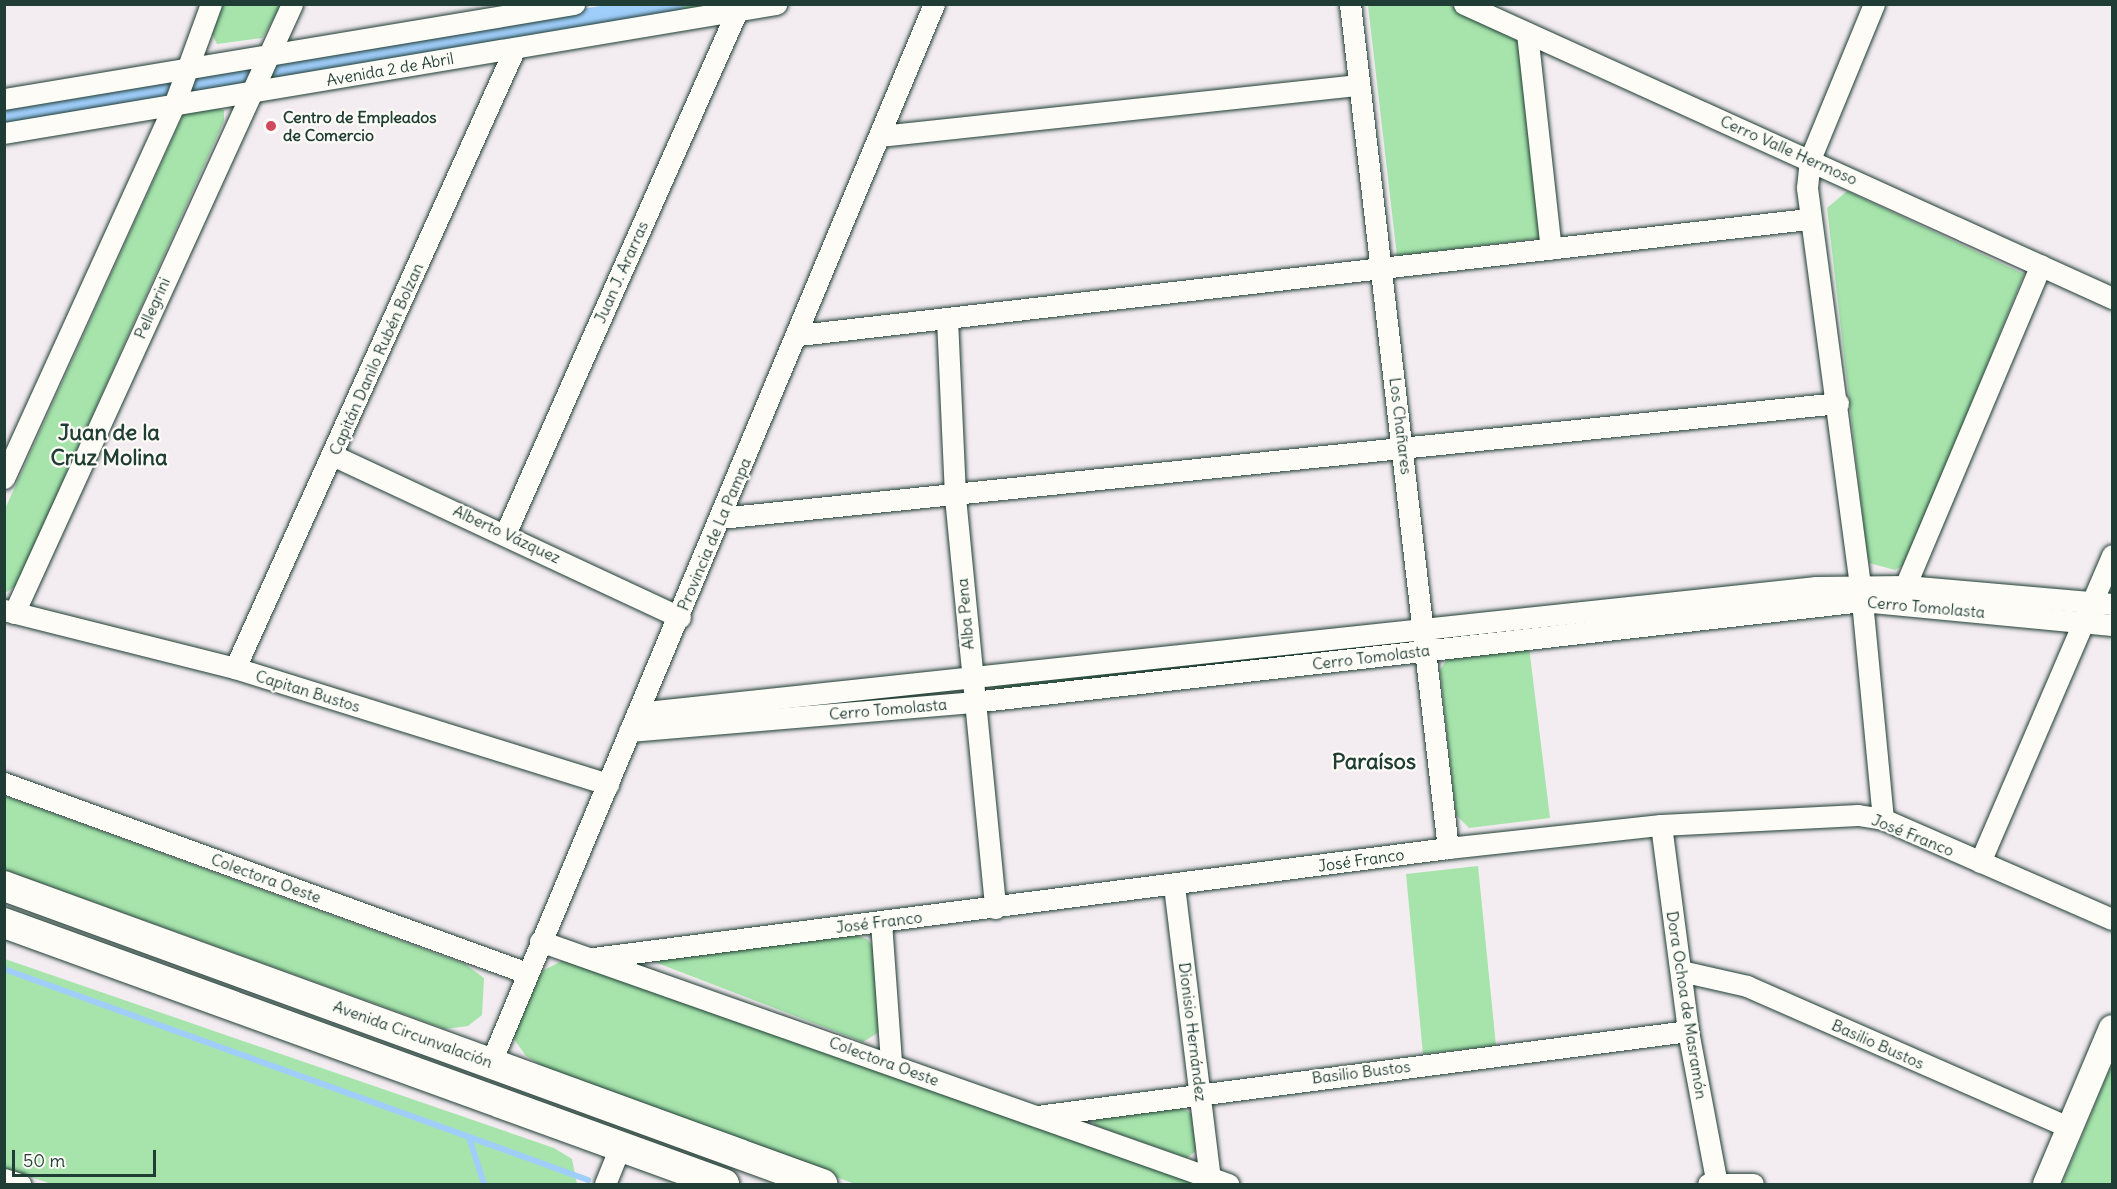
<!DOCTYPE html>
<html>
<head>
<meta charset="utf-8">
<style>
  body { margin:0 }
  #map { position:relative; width:2117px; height:1189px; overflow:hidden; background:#f3ecf1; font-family:Delius,sans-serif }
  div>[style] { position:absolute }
  .green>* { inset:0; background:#a6e4ac }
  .stream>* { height:6px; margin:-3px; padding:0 3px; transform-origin:3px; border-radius:3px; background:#a0cefb }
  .canal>* { height:20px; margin:-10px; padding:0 10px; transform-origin:10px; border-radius:10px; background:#a0cefb }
  .roads { filter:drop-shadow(0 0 2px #1f3d34) drop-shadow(0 0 2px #1f3d34) }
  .minor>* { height:21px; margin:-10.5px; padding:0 10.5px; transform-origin:10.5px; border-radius:10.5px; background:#fdfcf7 }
  .major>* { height:26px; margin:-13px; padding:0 13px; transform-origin:13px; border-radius:13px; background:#fdfcf7 }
  .highway>* { height:30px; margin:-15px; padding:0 15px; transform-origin:15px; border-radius:15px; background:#fdfcf7 }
  .dots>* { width:16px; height:16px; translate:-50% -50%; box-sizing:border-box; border:3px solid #fdfcf7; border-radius:50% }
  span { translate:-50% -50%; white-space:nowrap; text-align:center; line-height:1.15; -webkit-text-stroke:4.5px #fdfcf7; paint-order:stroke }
  .street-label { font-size:16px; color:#1f3d34 }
  .poi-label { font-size:16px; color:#1f3d34; font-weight:700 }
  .left { translate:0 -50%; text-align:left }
  .district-label { font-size:22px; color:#1f3d34; font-weight:700 }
  .frame { position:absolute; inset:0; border:6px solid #1f3d34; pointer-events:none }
  .scale { position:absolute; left:12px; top:1150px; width:144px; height:27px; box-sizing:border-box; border:3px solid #1f3d34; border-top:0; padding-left:8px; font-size:18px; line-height:21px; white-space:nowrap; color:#1f3d34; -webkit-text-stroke:4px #fdfcf7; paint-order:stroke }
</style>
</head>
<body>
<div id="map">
  <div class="green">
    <i style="clip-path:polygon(223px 5px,282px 5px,262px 38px,217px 44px,211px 32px)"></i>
    <i style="clip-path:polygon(618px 5px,711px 5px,270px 80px,278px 62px)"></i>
    <i style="clip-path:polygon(1368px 5px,1449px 5px,1519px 36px,1542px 238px,1397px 256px)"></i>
    <i style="clip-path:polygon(249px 68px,241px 85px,190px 93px,197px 75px)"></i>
    <i style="clip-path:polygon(168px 84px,162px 98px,5px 124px,5px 111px)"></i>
    <i style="clip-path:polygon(217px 108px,224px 110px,224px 121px,16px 586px,5px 593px,5px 509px,184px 113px)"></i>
    <i style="clip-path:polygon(1847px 191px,2024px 274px,1907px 563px,1895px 570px,1869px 563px,1867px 554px,1827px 208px)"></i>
    <i style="clip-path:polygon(1396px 641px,1396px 645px,995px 690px,994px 685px)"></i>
    <i style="clip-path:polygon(1529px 647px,1550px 818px,1469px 828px,1456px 815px,1440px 670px,1448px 658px)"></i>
    <i style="clip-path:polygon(5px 796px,465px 964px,484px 978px,482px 1015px,468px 1026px,445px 1029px,5px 870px)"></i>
    <i style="clip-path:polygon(1478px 866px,1496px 1046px,1423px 1054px,1406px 874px)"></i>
    <i style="clip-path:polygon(854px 935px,867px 939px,875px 949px,879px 1032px,863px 1042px,652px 961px,656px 953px)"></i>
    <i style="clip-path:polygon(5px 959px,554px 1148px,572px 1159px,577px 1184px,52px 1184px,5px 1169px)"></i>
    <i style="clip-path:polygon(564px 960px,1204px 1184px,855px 1184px,554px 1073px,526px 1056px,509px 1032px,529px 987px,544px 970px)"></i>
    <i style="clip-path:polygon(2112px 1064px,2112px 1184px,2062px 1184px)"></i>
    <i style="clip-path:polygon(1177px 1105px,1195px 1116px,1198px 1149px,1187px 1158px,1094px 1125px,1095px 1116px)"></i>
  </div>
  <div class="stream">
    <i style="left:4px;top:969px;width:621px;rotate:19.86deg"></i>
    <i style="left:469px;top:1137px;width:49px;rotate:72.3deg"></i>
  </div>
  <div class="canal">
    <i style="left:281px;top:69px;width:399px;rotate:-9.4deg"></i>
    <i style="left:192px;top:84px;width:53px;rotate:-8.7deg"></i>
    <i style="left:4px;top:117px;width:164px;rotate:-10.2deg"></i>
  </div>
  <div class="roads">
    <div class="minor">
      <i style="left:1350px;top:4px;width:850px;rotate:83.38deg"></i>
      <i style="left:1464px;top:4px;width:712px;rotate:24.4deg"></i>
      <i style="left:1874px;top:4px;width:168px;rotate:112.4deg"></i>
      <i style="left:1810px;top:159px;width:29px;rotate:96deg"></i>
      <i style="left:1807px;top:188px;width:417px;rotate:82.4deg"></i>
      <i style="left:1862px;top:601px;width:219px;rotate:84.5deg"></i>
      <i style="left:1527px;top:33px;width:217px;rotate:83.7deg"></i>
      <i style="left:4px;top:99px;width:578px;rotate:-9.46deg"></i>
      <i style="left:4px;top:133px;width:783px;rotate:-9.49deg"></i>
      <i style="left:880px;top:136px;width:480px;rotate:-6.1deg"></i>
      <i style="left:947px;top:319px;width:178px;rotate:87.4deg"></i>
      <i style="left:955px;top:497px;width:413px;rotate:84.4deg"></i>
      <i style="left:799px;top:335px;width:1016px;rotate:-6.56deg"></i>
      <i style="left:332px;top:455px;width:384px;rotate:25deg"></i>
      <i style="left:4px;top:478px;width:410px;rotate:-65.5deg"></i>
      <i style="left:174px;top:105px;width:108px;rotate:-69.9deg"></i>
      <i style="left:720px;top:518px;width:1124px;rotate:-5.87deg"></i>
      <i style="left:506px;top:532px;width:570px;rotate:-66.09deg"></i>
      <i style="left:1901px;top:596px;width:359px;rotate:-67.1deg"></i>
      <i style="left:4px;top:610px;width:238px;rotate:14.1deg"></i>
      <i style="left:235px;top:668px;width:391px;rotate:17.3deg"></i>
      <i style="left:14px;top:613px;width:669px;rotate:-65.46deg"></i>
      <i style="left:235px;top:668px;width:680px;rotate:-65.7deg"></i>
      <i style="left:637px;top:713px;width:1186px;rotate:-6.1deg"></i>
      <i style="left:1816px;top:587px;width:90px;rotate:-0.6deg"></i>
      <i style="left:1906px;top:586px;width:207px;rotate:5deg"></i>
      <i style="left:629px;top:731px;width:345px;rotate:-4.8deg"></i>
      <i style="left:973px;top:702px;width:895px;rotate:-6.48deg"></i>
      <i style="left:1862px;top:601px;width:251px;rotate:5.5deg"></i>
      <i style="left:4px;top:783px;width:556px;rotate:19.97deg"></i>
      <i style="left:1661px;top:825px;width:208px;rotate:82.5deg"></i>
      <i style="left:1688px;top:1031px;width:156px;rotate:79.3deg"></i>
      <i style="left:1980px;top:862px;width:334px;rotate:-66.7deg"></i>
      <i style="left:1174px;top:886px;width:294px;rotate:83deg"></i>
      <i style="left:881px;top:922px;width:141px;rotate:85.9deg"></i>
      <i style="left:540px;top:941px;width:730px;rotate:19.45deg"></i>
      <i style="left:593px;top:958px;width:862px;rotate:-7.33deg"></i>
      <i style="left:1448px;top:848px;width:214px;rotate:-6.2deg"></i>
      <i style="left:1661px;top:825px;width:197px;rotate:-2.9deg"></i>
      <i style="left:1858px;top:815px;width:25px;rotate:9deg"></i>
      <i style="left:1883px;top:819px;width:250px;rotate:23.6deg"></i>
      <i style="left:1681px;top:971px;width:68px;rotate:12.8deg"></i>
      <i style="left:1747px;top:986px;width:354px;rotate:23.7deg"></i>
      <i style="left:491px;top:1062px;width:1147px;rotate:-67.28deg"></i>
      <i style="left:1037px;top:1116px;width:657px;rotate:-7.44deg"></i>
      <i style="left:4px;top:1179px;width:17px;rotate:17deg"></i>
      <i style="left:605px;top:1184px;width:40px;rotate:-68deg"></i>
      <i style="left:1708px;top:1184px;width:45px"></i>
    </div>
    <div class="major">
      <i style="left:2046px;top:1184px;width:169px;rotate:-67.1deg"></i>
    </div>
    <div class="highway">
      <i style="left:4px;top:886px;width:871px;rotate:20.02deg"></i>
      <i style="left:4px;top:923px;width:766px;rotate:19.93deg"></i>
    </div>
  </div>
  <div class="dots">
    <i style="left:271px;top:126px;background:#d1495b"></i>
  </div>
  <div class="street-label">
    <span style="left:390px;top:69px;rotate:-10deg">Avenida 2 de Abril</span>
    <span style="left:1789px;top:150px;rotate:24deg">Cerro Valle Hermoso</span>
    <span style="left:621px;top:272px;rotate:-66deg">Juan J. Ararras</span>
    <span style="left:152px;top:308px;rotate:-66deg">Pellegrini</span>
    <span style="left:376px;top:359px;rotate:-66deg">Capitán Danilo Rubén Bolzan</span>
    <span style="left:1401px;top:426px;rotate:83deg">Los Chañares</span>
    <span style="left:507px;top:534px;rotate:25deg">Alberto Vázquez</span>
    <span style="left:714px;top:534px;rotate:-67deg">Provincia de La Pampa</span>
    <span style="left:1926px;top:607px;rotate:5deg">Cerro Tomolasta</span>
    <span style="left:965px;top:614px;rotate:-95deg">Alba Pena</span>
    <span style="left:1371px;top:657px;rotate:-7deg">Cerro Tomolasta</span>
    <span style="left:308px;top:691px;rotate:17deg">Capitan Bustos</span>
    <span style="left:888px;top:709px;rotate:-5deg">Cerro Tomolasta</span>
    <span style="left:1913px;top:835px;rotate:22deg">José Franco</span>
    <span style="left:1361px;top:860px;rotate:-8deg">José Franco</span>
    <span style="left:266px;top:878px;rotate:20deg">Colectora Oeste</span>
    <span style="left:879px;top:922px;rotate:-7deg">José Franco</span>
    <span style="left:1687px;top:1005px;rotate:81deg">Dora Ochoa de Masramón</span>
    <span style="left:1193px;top:1032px;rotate:83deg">Dionisio Hernández</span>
    <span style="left:413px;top:1034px;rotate:20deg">Avenida Circunvalación</span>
    <span style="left:1878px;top:1044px;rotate:24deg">Basilio Bustos</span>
    <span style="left:884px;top:1061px;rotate:20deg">Colectora Oeste</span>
    <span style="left:1361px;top:1072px;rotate:-7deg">Basilio Bustos</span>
  </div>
  <div class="poi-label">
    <span class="left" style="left:283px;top:126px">Centro de Empleados<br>de Comercio</span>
  </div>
  <div class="district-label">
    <span style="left:109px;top:445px">Juan de la<br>Cruz Molina</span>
    <span style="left:1374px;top:762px">Paraísos</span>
  </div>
  <div class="frame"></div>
  <div class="scale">50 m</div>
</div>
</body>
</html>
